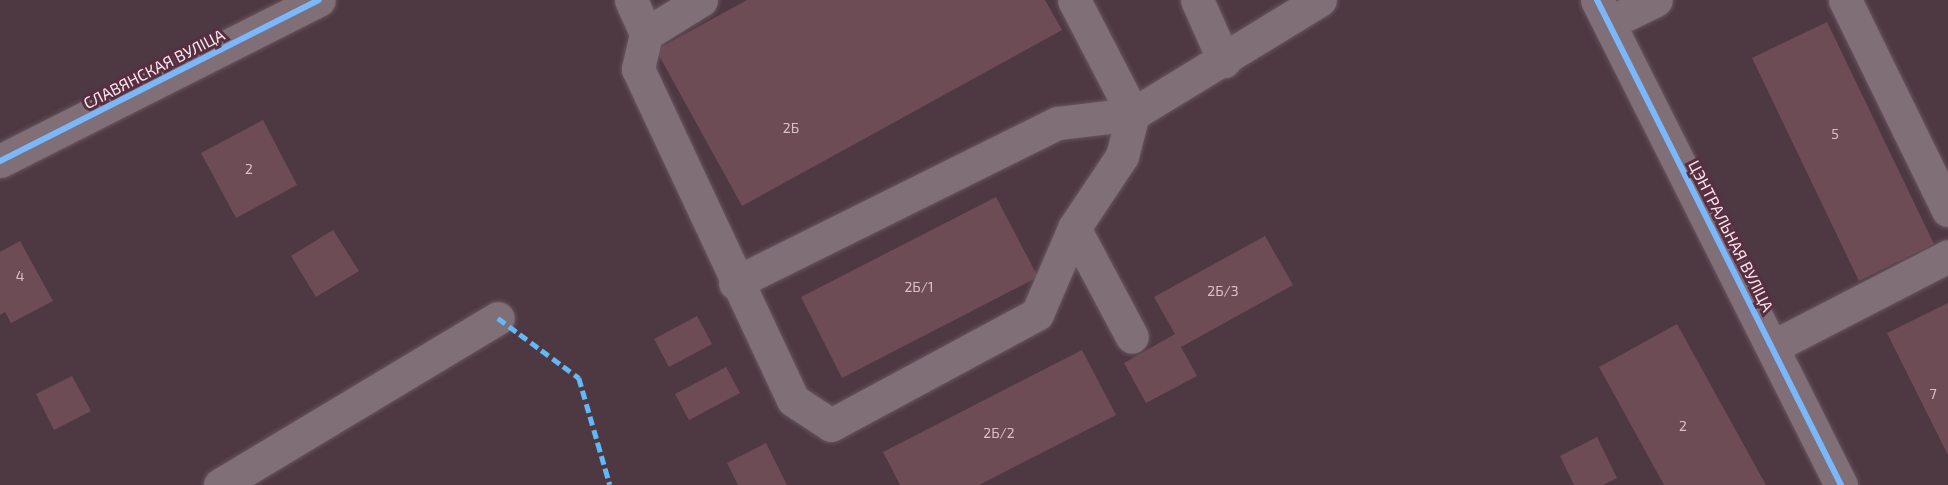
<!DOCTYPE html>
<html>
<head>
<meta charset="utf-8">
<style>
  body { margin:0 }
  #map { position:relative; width:1948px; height:485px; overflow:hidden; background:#4e3842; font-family:"Exo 2",sans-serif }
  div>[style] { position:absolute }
  .building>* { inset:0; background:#6e4c56 }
  .roads { filter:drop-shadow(0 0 2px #67555d) drop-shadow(0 0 2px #67555d) }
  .minor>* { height:33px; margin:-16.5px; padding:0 16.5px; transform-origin:16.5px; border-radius:16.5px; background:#816f77 }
  .quiet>* { height:4.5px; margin-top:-2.25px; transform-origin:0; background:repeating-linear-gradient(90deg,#60bafa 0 9px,transparent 0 13.5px) }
  .cycleway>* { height:6px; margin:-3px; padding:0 3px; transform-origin:3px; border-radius:3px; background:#7ab7fb }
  span { translate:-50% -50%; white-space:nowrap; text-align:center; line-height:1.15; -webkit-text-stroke:6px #563041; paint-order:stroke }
  .number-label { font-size:14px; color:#dabfc8 }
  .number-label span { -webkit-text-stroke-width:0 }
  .street-label { font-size:16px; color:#fee5ee }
</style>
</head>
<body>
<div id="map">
  <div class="building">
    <i style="clip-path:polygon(747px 0,1045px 0,1062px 30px,742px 206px,656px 50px)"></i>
    <i style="clip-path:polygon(1827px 22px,1934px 244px,1859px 281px,1752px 58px)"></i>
    <i style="clip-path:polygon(263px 120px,297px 185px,236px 218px,201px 153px)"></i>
    <i style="clip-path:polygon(996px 197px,1038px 277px,842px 378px,801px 297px)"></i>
    <i style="clip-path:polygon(333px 230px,359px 271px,316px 297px,291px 256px)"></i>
    <i style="clip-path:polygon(1265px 236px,1293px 285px,1181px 347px,1197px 376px,1146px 403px,1124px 363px,1175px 334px,1154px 297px)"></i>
    <i style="clip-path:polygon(20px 241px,53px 301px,11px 323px,5px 312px,0 315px,0 252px)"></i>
    <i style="clip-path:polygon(1948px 303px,1948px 455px,1887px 333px)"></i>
    <i style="clip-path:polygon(697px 316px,712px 344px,669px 367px,654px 339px)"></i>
    <i style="clip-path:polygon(1677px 324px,1766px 485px,1664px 485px,1599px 367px)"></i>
    <i style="clip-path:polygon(1082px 350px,1116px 415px,979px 485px,900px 485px,883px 452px)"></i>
    <i style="clip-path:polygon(726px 367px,740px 393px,689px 420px,675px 394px)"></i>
    <i style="clip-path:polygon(72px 376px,91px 411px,54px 430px,36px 394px)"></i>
    <i style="clip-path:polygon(1597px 437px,1617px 478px,1603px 485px,1574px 485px,1560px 456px)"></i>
    <i style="clip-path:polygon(766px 443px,787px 485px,738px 485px,727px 463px)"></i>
  </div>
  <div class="roads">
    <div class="minor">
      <i style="left:631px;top:0;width:37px;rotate:66deg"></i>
      <i style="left:701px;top:0;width:65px;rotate:148.3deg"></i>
      <i style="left:646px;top:34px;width:36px;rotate:103deg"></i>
      <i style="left:638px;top:69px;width:365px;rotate:64.9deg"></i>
      <i style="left:793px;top:400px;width:45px;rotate:33.3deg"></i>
      <i style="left:831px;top:425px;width:234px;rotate:-28.3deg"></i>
      <i style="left:1037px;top:314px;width:94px;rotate:-66.7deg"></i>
      <i style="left:1074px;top:228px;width:87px;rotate:-56.3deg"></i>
      <i style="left:1122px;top:156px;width:43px;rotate:-75.3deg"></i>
      <i style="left:1133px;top:114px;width:128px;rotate:-117.4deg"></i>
      <i style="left:1197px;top:0;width:67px;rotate:66.1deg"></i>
      <i style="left:1597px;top:0;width:543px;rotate:63.29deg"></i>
      <i style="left:1845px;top:0;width:234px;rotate:63.9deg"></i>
      <i style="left:1609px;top:23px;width:52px;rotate:-26.1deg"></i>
      <i style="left:0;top:161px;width:357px;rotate:-26.8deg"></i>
      <i style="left:1074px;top:228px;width:123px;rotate:62deg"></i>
      <i style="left:735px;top:283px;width:360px;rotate:-26.4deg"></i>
      <i style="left:1058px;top:123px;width:76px;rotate:-6.8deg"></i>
      <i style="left:1133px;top:114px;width:219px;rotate:-31.4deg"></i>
      <i style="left:1772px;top:347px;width:198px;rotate:-27.3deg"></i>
      <i style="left:220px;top:485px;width:324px;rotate:-31deg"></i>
    </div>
  </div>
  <div class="quiet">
    <i style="left:498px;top:318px;width:101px;rotate:36.5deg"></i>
    <i style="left:579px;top:378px;width:111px;rotate:73.8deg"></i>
  </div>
  <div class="cycleway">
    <i style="left:1597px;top:0;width:543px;rotate:63.29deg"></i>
    <i style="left:0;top:161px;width:357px;rotate:-26.8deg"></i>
  </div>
  <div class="number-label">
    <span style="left:791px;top:128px">2Б</span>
    <span style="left:1835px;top:134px">5</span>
    <span style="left:249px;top:169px">2</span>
    <span style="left:20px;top:276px">4</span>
    <span style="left:919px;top:287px">2Б/1</span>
    <span style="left:1223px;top:291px">2Б/3</span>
    <span style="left:1933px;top:394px">7</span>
    <span style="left:1683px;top:426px">2</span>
    <span style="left:999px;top:433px">2Б/2</span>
  </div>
  <div class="street-label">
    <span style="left:154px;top:69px;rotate:-27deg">СЛАВЯНСКАЯ ВУЛІЦА</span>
    <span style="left:1731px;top:236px;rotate:63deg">ЦЭНТРАЛЬНАЯ ВУЛІЦА</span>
  </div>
</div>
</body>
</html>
